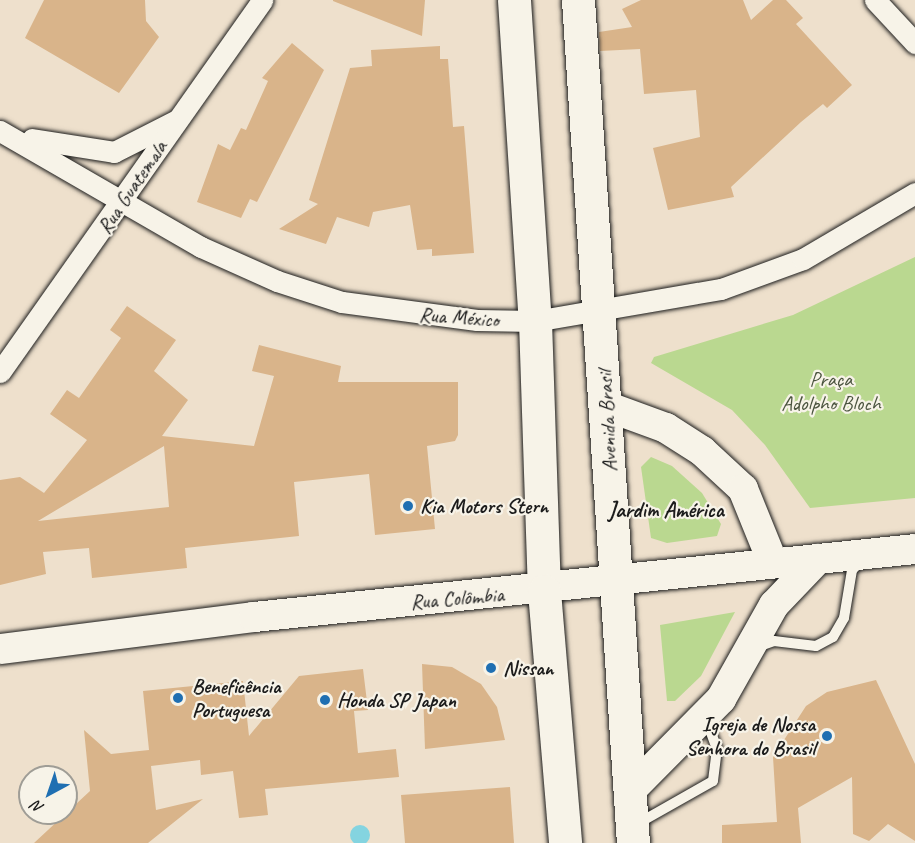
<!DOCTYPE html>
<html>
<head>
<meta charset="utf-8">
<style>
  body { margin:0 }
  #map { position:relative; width:915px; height:843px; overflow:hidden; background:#eee0cc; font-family:Caveat,sans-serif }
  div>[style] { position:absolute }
  .green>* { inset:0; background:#bad890 }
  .water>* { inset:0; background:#84d4e0 }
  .round { border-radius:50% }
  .building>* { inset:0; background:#d9b48a }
  .roads { filter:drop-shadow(0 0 2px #1c1c1c) drop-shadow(0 0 2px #1c1c1c) }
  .lane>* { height:10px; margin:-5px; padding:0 5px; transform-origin:5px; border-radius:5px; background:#f7f3e8 }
  .street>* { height:21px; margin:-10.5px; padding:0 10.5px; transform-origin:10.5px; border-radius:10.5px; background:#f7f3e8 }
  .secondary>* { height:30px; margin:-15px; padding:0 15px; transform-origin:15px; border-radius:15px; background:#f7f3e8 }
  .primary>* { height:33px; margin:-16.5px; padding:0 16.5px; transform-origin:16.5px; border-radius:16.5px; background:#f7f3e8 }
  .dots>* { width:16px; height:16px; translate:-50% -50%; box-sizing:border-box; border:3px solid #f7f3e8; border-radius:50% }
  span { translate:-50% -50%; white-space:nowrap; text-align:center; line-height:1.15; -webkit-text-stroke:4.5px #f7f3e8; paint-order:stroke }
  .street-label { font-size:21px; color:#1c1c1c }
  .park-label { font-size:21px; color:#4b543f }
  .poi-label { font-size:21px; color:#1c1c1c; font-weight:700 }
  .left { translate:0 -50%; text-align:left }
  .right { translate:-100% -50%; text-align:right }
  .neighbourhood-label { font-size:22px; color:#1c1c1c; font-weight:700 }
  .north { position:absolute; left:18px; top:765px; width:60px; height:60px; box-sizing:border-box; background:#f7f3e8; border:2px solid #9f9d96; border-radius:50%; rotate:220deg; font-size:16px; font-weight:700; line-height:24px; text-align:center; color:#1c1c1c }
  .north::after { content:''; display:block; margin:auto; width:21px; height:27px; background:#1f6fb2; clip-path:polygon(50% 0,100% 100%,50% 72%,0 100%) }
</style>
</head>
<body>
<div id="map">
  <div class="green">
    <i style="clip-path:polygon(915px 257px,915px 498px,810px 508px,765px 445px,732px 410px,651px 363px,654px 357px,793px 315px)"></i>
    <i style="clip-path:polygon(651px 457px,672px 466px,702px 493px,721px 524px,717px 536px,667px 543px,651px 538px,641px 467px)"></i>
    <i style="clip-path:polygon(735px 612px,701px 676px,675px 701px,667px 701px,660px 625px)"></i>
  </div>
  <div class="water">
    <i class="round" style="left:350px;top:825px;width:20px;height:20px"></i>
  </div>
  <div class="building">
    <i style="clip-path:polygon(44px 0,145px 0,146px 21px,159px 37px,119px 93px,25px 38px)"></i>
    <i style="clip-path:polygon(425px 0,422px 36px,333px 1px,333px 0)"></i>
    <i style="clip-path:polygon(641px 0,743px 0,751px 20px,773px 0,786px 0,803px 18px,796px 24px,852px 85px,827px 108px,823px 104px,801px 122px,731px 187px,734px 197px,668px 210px,653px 148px,700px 137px,696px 90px,644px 94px,640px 49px,600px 51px,599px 32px,632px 27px,622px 9px)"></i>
    <i style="clip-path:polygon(292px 43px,324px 70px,257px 202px,250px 199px,241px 218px,197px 202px,218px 144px,230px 150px,241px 128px,246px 130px,268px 81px,262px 78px)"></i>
    <i style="clip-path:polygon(440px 46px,440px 59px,448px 59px,453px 127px,464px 126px,474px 253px,432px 256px,432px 249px,417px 250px,410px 205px,373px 212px,369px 227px,337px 217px,326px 244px,279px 229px,318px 204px,309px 200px,350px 68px,372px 66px,371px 50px)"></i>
    <i style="clip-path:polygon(evenodd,127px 306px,176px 340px,154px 371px,188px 400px,162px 436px,254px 446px,274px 376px,252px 371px,259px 345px,341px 366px,338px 382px,458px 382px,458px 435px,455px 441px,427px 446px,435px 529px,375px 535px,369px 474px,294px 482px,299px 536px,185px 548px,187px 568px,92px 578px,89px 548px,43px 552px,46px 574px,0 585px,0 480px,20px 477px,44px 493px,87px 440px,50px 414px,67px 390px,79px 398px,121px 338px,110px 330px,127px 306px,164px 446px,169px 507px,38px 521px,63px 506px,164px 446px)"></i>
    <i style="clip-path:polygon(422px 664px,452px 667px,481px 684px,497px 707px,505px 740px,425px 749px)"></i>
    <i style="clip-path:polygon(363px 669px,368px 710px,354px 711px,358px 753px,396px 749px,399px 777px,265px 789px,268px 815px,239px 818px,233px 771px,201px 775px,200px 760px,151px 766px,156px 810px,203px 799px,148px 843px,34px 843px,90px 791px,84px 730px,111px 754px,149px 750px,143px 691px,243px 681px,249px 736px,299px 676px)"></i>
    <i style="clip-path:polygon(876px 680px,915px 764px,915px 841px,888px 824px,869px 841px,853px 834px,852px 777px,798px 808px,801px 843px,722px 843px,722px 825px,777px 822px,773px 757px,806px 706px,827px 692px)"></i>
    <i style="clip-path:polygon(510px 787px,514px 843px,405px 843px,401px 795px)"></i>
  </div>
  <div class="roads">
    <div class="lane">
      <i style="left:757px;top:647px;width:18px;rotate:-19deg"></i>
      <i style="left:774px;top:641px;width:42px;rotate:6.8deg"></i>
      <i style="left:816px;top:646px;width:19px;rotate:-28deg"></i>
      <i style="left:833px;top:637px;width:22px;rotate:-60deg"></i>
      <i style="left:844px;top:618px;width:49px;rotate:-80.5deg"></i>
      <i style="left:852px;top:570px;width:11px;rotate:-45deg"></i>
      <i style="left:637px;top:824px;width:87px;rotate:-29.5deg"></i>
      <i style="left:713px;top:781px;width:32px;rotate:-83deg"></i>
      <i style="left:717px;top:749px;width:33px;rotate:-110deg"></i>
    </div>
    <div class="street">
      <i style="left:875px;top:0;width:59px;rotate:47.1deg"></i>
      <i style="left:0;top:131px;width:232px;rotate:30deg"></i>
      <i style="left:201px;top:247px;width:83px;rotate:24.1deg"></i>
      <i style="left:277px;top:281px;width:68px;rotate:17.9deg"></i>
      <i style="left:342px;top:302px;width:136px;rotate:7.6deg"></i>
      <i style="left:477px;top:320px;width:58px;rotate:1deg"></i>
      <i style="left:535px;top:321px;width:189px;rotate:-9.8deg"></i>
      <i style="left:721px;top:289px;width:87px;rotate:-20.1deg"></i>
      <i style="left:803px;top:259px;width:130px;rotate:-30.5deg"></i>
      <i style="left:32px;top:139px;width:83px;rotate:9deg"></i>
      <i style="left:114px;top:152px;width:71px;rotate:-26.9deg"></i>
      <i style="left:0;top:372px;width:455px;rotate:-54.8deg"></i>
    </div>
    <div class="secondary">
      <i style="left:606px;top:406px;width:64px;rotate:20.1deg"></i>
      <i style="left:666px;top:428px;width:43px;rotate:32.6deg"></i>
      <i style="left:702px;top:451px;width:56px;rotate:42.8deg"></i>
      <i style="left:743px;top:489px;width:80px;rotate:67.9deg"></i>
      <i style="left:0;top:649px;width:256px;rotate:-7.2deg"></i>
      <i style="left:254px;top:617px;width:664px;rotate:-5.87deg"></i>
      <i style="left:629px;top:792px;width:131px;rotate:-45.3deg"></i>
      <i style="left:721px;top:699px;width:108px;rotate:-60.6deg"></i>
      <i style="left:774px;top:605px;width:64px;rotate:-46.3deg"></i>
    </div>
    <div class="primary">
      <i style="left:514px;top:0;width:322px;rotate:86.3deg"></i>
      <i style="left:535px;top:321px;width:270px;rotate:88.1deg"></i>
      <i style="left:544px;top:591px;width:253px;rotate:85.2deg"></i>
      <i style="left:578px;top:0;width:845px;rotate:86.27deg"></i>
    </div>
  </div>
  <div class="dots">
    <i style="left:408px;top:506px;background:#1f6fb2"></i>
    <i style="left:491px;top:668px;background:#1f6fb2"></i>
    <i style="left:178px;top:698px;background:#1f6fb2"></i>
    <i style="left:325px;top:700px;background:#1f6fb2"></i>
    <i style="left:827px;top:736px;background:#1f6fb2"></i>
  </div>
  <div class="street-label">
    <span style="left:132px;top:187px;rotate:-56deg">Rua Guatemala</span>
    <span style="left:459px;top:317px;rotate:4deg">Rua México</span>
    <span style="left:607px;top:421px;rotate:-93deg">Avenida Brasil</span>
    <span style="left:457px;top:598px;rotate:-5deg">Rua Colômbia</span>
  </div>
  <div class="park-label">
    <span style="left:831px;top:391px">Praça<br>Adolpho Bloch</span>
  </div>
  <div class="poi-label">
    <span class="left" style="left:420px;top:506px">Kia Motors Stern</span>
    <span class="left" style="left:503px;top:668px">Nissan</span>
    <span class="left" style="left:192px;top:698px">Beneficência<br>Portuguesa</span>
    <span class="left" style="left:337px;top:700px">Honda SP Japan</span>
    <span class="right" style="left:815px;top:736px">Igreja de Nossa<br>Senhora do Brasil</span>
  </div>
  <div class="neighbourhood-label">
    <span style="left:666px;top:511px">Jardim América</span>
  </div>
  <div class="north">N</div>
</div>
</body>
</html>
